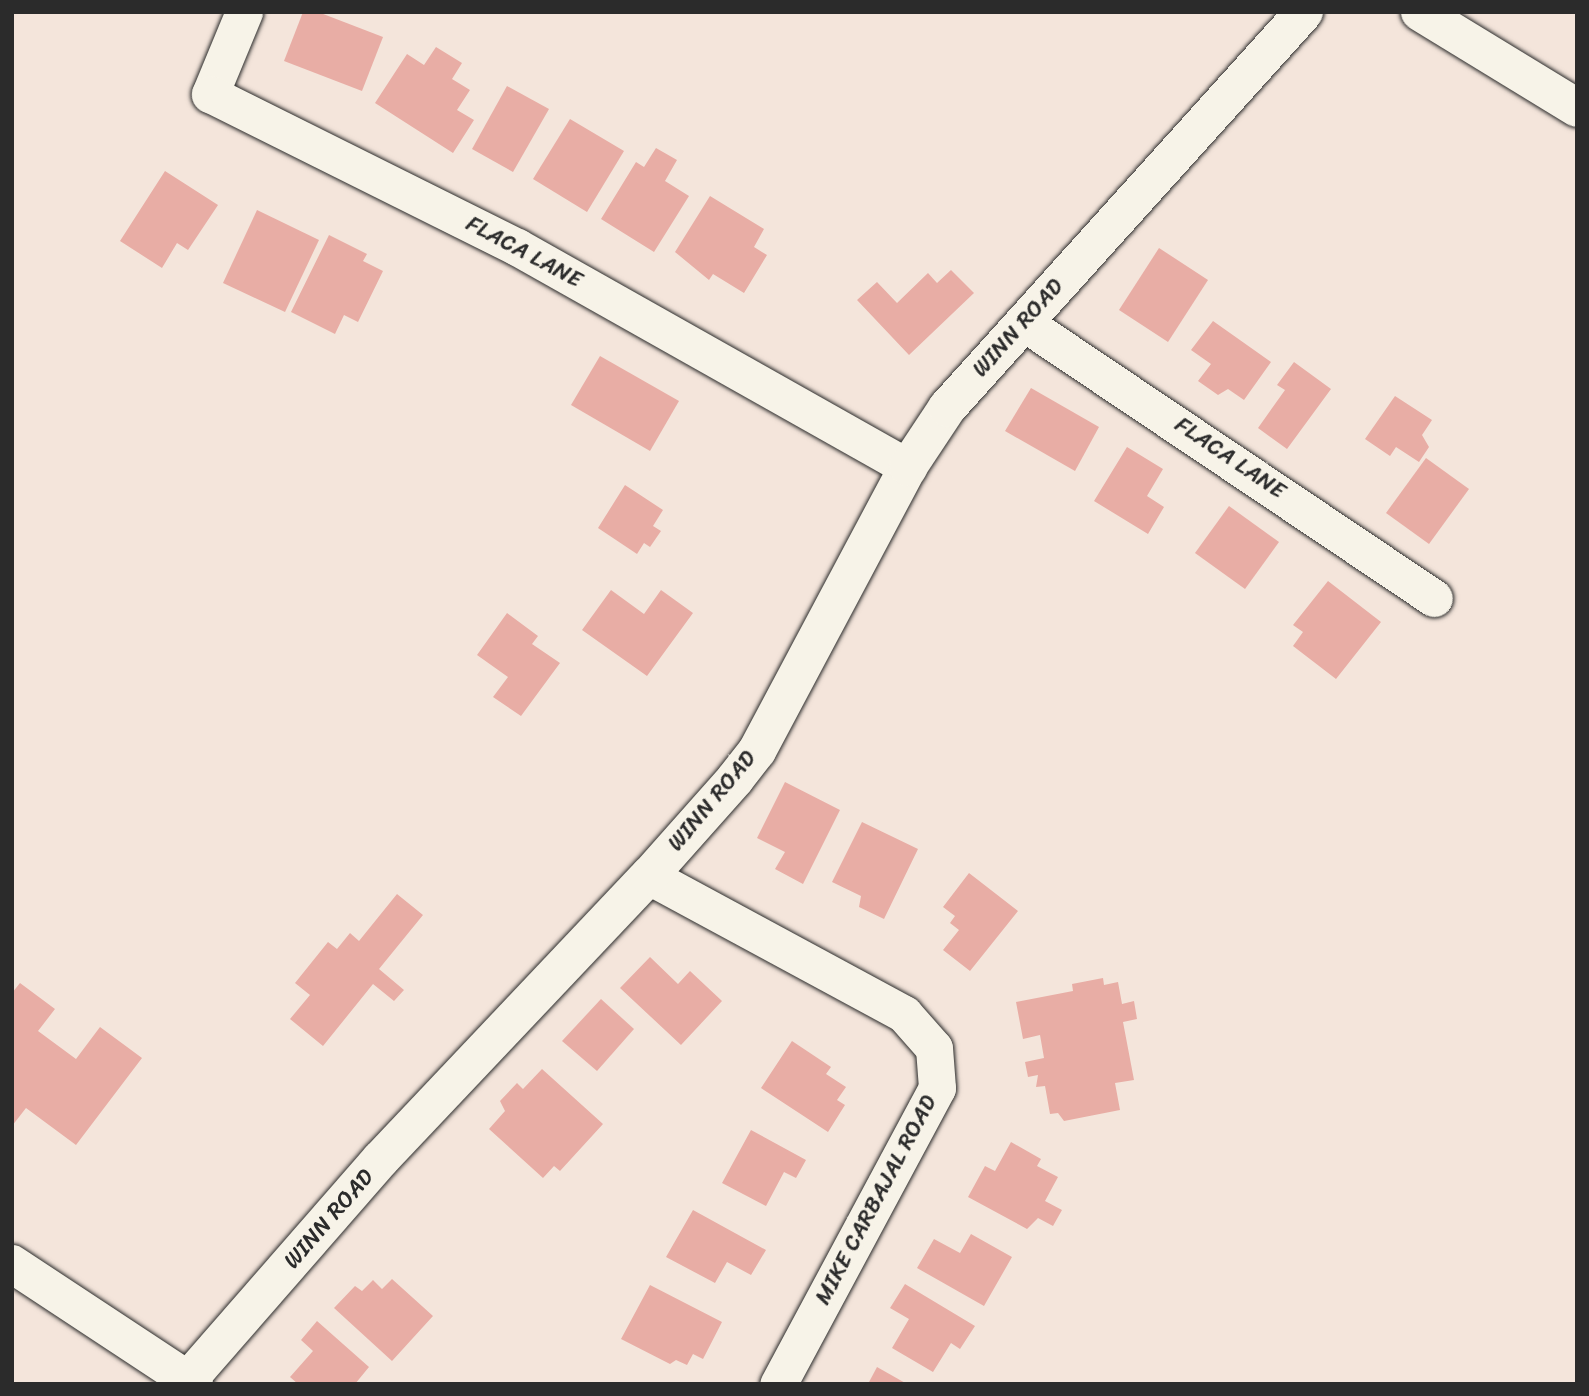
<!DOCTYPE html>
<html>
<head>
<meta charset="utf-8">
<style>
  body { margin:0 }
  #map { position:relative; width:1589px; height:1396px; overflow:hidden; background:#f4e5db; font-family:Sriracha,sans-serif }
  div>[style] { position:absolute }
  .building>* { inset:0; background:#e8ada5 }
  .roads { filter:drop-shadow(0 0 2px #2b2b2b) drop-shadow(0 0 2px #2b2b2b) }
  .minor>* { height:37px; margin:-18.5px; padding:0 18.5px; transform-origin:18.5px; border-radius:18.5px; background:#f7f3e8 }
  .tertiary>* { height:38px; margin:-19px; padding:0 19px; transform-origin:19px; border-radius:19px; background:#f7f3e8 }
  .secondary>* { height:38px; margin:-19px; padding:0 19px; transform-origin:19px; border-radius:19px; background:#f7f3e8 }
  span { translate:-50% -50%; white-space:nowrap; text-align:center; line-height:1.15; -webkit-text-stroke:7px #f7f3e8; paint-order:stroke }
  .street-label { font-size:23px; color:#2b2b2b }
  .frame { position:absolute; inset:0; border:14px solid #2b2b2b; pointer-events:none }
</style>
</head>
<body>
<div id="map">
  <div class="building">
    <i style="clip-path:polygon(303px 12px,318px 12px,383px 37px,362px 91px,284px 61px)"></i>
    <i style="clip-path:polygon(436px 47px,462px 63px,452px 79px,470px 90px,457px 110px,474px 120px,453px 153px,375px 103px,407px 54px,424px 65px)"></i>
    <i style="clip-path:polygon(507px 86px,549px 109px,513px 172px,472px 149px)"></i>
    <i style="clip-path:polygon(570px 119px,624px 151px,587px 212px,533px 179px)"></i>
    <i style="clip-path:polygon(656px 148px,677px 160px,665px 181px,689px 196px,654px 252px,601px 219px,636px 162px,644px 167px)"></i>
    <i style="clip-path:polygon(165px 171px,218px 205px,188px 250px,177px 243px,162px 268px,120px 241px)"></i>
    <i style="clip-path:polygon(710px 196px,764px 229px,754px 247px,767px 255px,744px 293px,713px 274px,709px 280px,675px 252px)"></i>
    <i style="clip-path:polygon(257px 210px,319px 240px,285px 312px,223px 283px)"></i>
    <i style="clip-path:polygon(329px 235px,367px 254px,363px 261px,383px 271px,358px 322px,344px 315px,335px 334px,291px 312px)"></i>
    <i style="clip-path:polygon(1159px 248px,1208px 280px,1168px 342px,1119px 310px)"></i>
    <i style="clip-path:polygon(951px 270px,974px 293px,909px 355px,857px 300px,877px 282px,897px 303px,928px 273px,937px 283px)"></i>
    <i style="clip-path:polygon(1213px 321px,1271px 362px,1244px 400px,1228px 389px,1218px 395px,1198px 381px,1211px 364px,1191px 350px)"></i>
    <i style="clip-path:polygon(600px 356px,679px 401px,650px 451px,571px 405px)"></i>
    <i style="clip-path:polygon(1294px 362px,1331px 389px,1287px 449px,1258px 428px,1285px 390px,1277px 385px)"></i>
    <i style="clip-path:polygon(1031px 388px,1099px 427px,1075px 471px,1005px 431px)"></i>
    <i style="clip-path:polygon(1395px 396px,1432px 420px,1422px 435px,1429px 447px,1419px 462px,1396px 447px,1390px 456px,1365px 439px)"></i>
    <i style="clip-path:polygon(1127px 447px,1163px 469px,1147px 496px,1164px 507px,1148px 534px,1094px 501px)"></i>
    <i style="clip-path:polygon(1426px 458px,1469px 489px,1429px 544px,1386px 513px)"></i>
    <i style="clip-path:polygon(625px 485px,663px 510px,653px 526px,661px 531px,650px 547px,644px 543px,637px 554px,598px 528px)"></i>
    <i style="clip-path:polygon(1229px 506px,1279px 542px,1245px 589px,1195px 553px)"></i>
    <i style="clip-path:polygon(1328px 581px,1381px 622px,1336px 679px,1293px 646px,1303px 632px,1293px 625px)"></i>
    <i style="clip-path:polygon(611px 590px,644px 614px,661px 590px,693px 613px,647px 676px,582px 630px)"></i>
    <i style="clip-path:polygon(507px 613px,538px 636px,532px 644px,560px 663px,521px 716px,493px 697px,508px 677px,477px 655px)"></i>
    <i style="clip-path:polygon(785px 782px,840px 810px,803px 884px,775px 869px,785px 852px,757px 838px)"></i>
    <i style="clip-path:polygon(862px 822px,918px 849px,884px 919px,859px 907px,861px 896px,832px 882px)"></i>
    <i style="clip-path:polygon(969px 873px,1018px 911px,970px 971px,943px 950px,959px 930px,950px 923px,955px 916px,943px 907px)"></i>
    <i style="clip-path:polygon(397px 894px,423px 915px,379px 969px,404px 990px,394px 1001px,373px 984px,323px 1046px,290px 1019px,310px 995px,295px 983px,328px 942px,337px 949px,350px 933px,359px 941px)"></i>
    <i style="clip-path:polygon(650px 957px,678px 984px,690px 971px,722px 1001px,681px 1045px,620px 988px)"></i>
    <i style="clip-path:polygon(1103px 978px,1104px 985px,1118px 982px,1122px 1004px,1134px 1001px,1137px 1019px,1123px 1022px,1134px 1080px,1115px 1083px,1120px 1110px,1064px 1121px,1058px 1113px,1050px 1114px,1045px 1086px,1036px 1087px,1038px 1075px,1028px 1077px,1025px 1062px,1044px 1058px,1040px 1035px,1023px 1039px,1016px 1002px,1073px 991px,1072px 984px)"></i>
    <i style="clip-path:polygon(20px 983px,55px 1009px,38px 1031px,76px 1059px,100px 1027px,142px 1058px,76px 1145px,26px 1108px,12px 1126px,12px 993px)"></i>
    <i style="clip-path:polygon(601px 999px,634px 1029px,597px 1071px,562px 1041px)"></i>
    <i style="clip-path:polygon(792px 1041px,831px 1067px,826px 1074px,846px 1087px,837px 1100px,845px 1105px,828px 1132px,761px 1088px)"></i>
    <i style="clip-path:polygon(542px 1069px,603px 1124px,560px 1171px,554px 1166px,543px 1178px,489px 1129px,505px 1111px,500px 1101px,517px 1083px,523px 1089px)"></i>
    <i style="clip-path:polygon(751px 1130px,806px 1160px,796px 1178px,784px 1172px,766px 1206px,722px 1183px)"></i>
    <i style="clip-path:polygon(1011px 1142px,1041px 1159px,1037px 1166px,1058px 1177px,1045px 1201px,1062px 1210px,1053px 1226px,1038px 1218px,1027px 1229px,968px 1197px,985px 1166px,995px 1171px)"></i>
    <i style="clip-path:polygon(693px 1210px,766px 1250px,751px 1275px,727px 1262px,715px 1283px,666px 1257px)"></i>
    <i style="clip-path:polygon(971px 1234px,1012px 1257px,984px 1306px,917px 1268px,934px 1239px,960px 1253px)"></i>
    <i style="clip-path:polygon(392px 1279px,433px 1316px,392px 1361px,334px 1308px,355px 1286px,362px 1291px,373px 1280px,382px 1289px)"></i>
    <i style="clip-path:polygon(905px 1284px,975px 1326px,960px 1349px,951px 1343px,933px 1372px,892px 1348px,909px 1319px,890px 1308px)"></i>
    <i style="clip-path:polygon(650px 1285px,722px 1322px,703px 1359px,693px 1354px,687px 1365px,676px 1360px,670px 1364px,621px 1339px)"></i>
    <i style="clip-path:polygon(317px 1321px,369px 1367px,355px 1384px,298px 1384px,290px 1377px,313px 1351px,301px 1340px)"></i>
    <i style="clip-path:polygon(877px 1367px,907px 1384px,868px 1384px)"></i>
  </div>
  <div class="roads">
    <div class="minor">
      <i style="left:244px;top:12px;width:89px;rotate:112.5deg"></i>
      <i style="left:210px;top:94px;width:343px;rotate:26.5deg"></i>
      <i style="left:517px;top:247px;width:449px;rotate:29.4deg"></i>
      <i style="left:1023px;top:322px;width:495px;rotate:33.9deg"></i>
      <i style="left:649px;top:876px;width:290px;rotate:28.4deg"></i>
      <i style="left:904px;top:1014px;width:45px;rotate:48.6deg"></i>
      <i style="left:934px;top:1048px;width:40px;rotate:85.7deg"></i>
      <i style="left:937px;top:1088px;width:336px;rotate:118.2deg"></i>
    </div>
    <div class="tertiary">
      <i style="left:12px;top:1264px;width:218px;rotate:33.4deg"></i>
      <i style="left:188px;top:1380px;width:293px;rotate:-48.9deg"></i>
      <i style="left:381px;top:1159px;width:390px;rotate:-46.6deg"></i>
      <i style="left:649px;top:876px;width:130px;rotate:-48.4deg"></i>
      <i style="left:735px;top:779px;width:36px;rotate:-52deg"></i>
      <i style="left:757px;top:751px;width:322px;rotate:-62deg"></i>
      <i style="left:908px;top:467px;width:71px;rotate:-56.5deg"></i>
      <i style="left:947px;top:408px;width:533px;rotate:-47.96deg"></i>
    </div>
    <div class="secondary">
      <i style="left:1420px;top:12px;width:184px;rotate:31.4deg"></i>
    </div>
  </div>
  <div class="street-label">
    <span style="left:524px;top:252px;rotate:28deg">FLACA LANE</span>
    <span style="left:1018px;top:328px;rotate:-48deg">WINN ROAD</span>
    <span style="left:1230px;top:458px;rotate:34deg">FLACA LANE</span>
    <span style="left:712px;top:801px;rotate:-50deg">WINN ROAD</span>
    <span style="left:876px;top:1200px;rotate:-62deg">MIKE CARBAJAL ROAD</span>
    <span style="left:329px;top:1219px;rotate:-49deg">WINN ROAD</span>
  </div>
  <div class="frame"></div>
</div>
</body>
</html>
